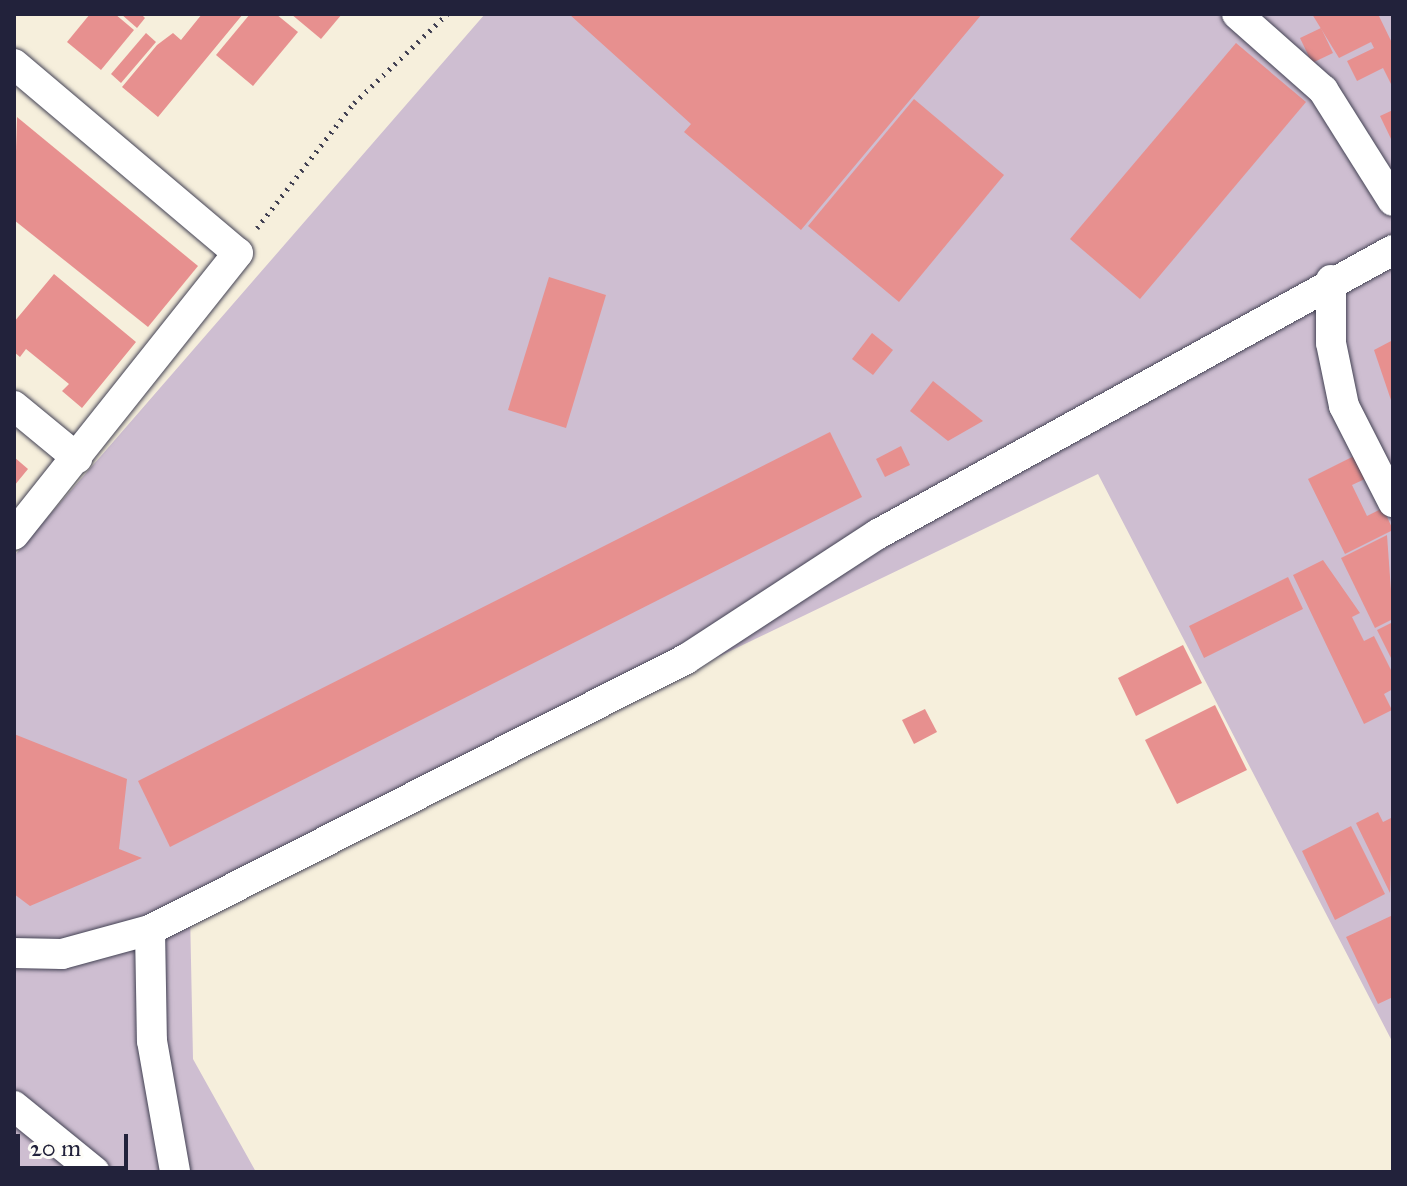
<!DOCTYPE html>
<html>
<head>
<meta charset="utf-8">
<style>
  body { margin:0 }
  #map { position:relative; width:1407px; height:1186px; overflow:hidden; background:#f6efdc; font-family:"IM FELL Great Primer",serif }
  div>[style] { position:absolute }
  .industrial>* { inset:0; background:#cebed1 }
  .building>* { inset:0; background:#e7908f }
  .path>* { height:5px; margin-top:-2.5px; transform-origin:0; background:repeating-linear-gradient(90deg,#424153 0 2px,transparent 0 8px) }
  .roads { filter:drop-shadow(0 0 2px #424153) drop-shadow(0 0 2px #424153) }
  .minor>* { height:30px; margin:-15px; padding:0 15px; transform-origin:15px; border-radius:15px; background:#fff }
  span { translate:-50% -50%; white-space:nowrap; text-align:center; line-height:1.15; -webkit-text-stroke:7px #fdfcf7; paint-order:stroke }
  .frame { position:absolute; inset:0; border:16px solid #22223b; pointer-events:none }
  .scale { position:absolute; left:16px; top:1134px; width:112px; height:36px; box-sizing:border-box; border:4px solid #22223b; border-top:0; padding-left:10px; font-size:24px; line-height:28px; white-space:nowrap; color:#22223b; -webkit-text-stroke:6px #fdfcf7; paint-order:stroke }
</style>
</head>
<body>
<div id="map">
  <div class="industrial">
    <i style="clip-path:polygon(485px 14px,1393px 14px,1393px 1043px,1098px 474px,190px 911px,193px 1059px,256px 1172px,14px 1172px,14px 556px)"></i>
  </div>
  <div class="building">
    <i style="clip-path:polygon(90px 14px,115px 14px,134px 30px,101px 70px,67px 42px)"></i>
    <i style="clip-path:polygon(121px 14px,141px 14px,145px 18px,137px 28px)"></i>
    <i style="clip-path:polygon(202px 14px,243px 14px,158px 117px,122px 87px,157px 45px,173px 33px,181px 40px)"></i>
    <i style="clip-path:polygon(250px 14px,276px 14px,298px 32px,253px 86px,216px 55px)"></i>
    <i style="clip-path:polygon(291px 14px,342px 14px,321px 39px)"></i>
    <i style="clip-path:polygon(569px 14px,982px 14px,801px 230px,684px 132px,691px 124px)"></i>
    <i style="clip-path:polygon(1312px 14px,1378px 14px,1393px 45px,1393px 88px,1383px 68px,1357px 81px,1347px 61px,1374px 48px,1371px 42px,1339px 58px)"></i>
    <i style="clip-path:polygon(1321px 28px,1333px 53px,1312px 63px,1300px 38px)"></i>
    <i style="clip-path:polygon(146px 33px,156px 42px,121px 83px,111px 74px)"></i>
    <i style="clip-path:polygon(1236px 43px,1306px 102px,1140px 299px,1070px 239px)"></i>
    <i style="clip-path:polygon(914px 99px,1004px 175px,899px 302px,808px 226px)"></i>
    <i style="clip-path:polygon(1393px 110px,1393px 143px,1380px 116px)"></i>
    <i style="clip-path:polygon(17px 117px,198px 266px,148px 327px,14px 220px)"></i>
    <i style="clip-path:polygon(54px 274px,136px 342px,82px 408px,62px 391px,69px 384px,26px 349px,20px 357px,14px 352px,14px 322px)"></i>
    <i style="clip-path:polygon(549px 277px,606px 295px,566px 428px,508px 410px)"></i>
    <i style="clip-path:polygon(872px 333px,893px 350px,873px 375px,852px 359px)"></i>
    <i style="clip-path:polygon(1393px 340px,1393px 406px,1374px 350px)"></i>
    <i style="clip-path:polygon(933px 381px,983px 421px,948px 441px,910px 411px)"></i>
    <i style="clip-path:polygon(830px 432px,862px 497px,170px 847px,138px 781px)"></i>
    <i style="clip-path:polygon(901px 446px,910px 465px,885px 477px,876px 459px)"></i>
    <i style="clip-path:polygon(1356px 455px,1367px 478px,1352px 485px,1367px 516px,1383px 508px,1393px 530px,1345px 554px,1308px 479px)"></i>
    <i style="clip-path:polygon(14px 457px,28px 469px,14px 486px)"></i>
    <i style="clip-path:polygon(1387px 535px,1393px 619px,1375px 628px,1341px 558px)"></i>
    <i style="clip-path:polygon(1323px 560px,1360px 613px,1352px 617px,1364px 641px,1374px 636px,1393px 674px,1393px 689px,1384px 694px,1392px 710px,1364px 724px,1293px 575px)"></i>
    <i style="clip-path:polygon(1288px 577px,1303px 609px,1204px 658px,1189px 626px)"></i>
    <i style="clip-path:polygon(1393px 622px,1393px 662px,1377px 630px)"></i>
    <i style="clip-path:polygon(1183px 645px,1202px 683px,1136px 716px,1118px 678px)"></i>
    <i style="clip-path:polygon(1215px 705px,1247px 770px,1177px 804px,1145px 740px)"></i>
    <i style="clip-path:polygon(925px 709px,937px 732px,914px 744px,902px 720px)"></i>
    <i style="clip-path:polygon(14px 734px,127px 779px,119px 849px,142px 858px,30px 906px,14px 894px)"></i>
    <i style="clip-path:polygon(1378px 812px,1383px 822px,1393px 817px,1390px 893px,1356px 823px)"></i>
    <i style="clip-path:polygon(1351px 826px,1385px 894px,1335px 920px,1302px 851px)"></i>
    <i style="clip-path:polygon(1393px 915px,1393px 997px,1378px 1004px,1346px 937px)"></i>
  </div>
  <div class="path">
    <i style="left:257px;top:228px;width:158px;rotate:-52.2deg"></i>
    <i style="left:354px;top:103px;width:129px;rotate:-43.7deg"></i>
  </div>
  <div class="roads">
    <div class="minor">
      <i style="left:1237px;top:14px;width:115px;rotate:41.5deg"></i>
      <i style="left:1323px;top:90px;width:131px;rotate:57.8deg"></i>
      <i style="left:14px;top:64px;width:293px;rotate:40.2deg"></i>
      <i style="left:238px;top:253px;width:360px;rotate:128.5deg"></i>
      <i style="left:1331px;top:280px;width:63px;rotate:90deg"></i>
      <i style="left:1331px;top:343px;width:64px;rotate:78.3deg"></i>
      <i style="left:1344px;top:406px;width:108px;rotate:63deg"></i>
      <i style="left:14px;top:406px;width:82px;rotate:39.5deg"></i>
      <i style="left:150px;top:930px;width:111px;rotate:89deg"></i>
      <i style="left:152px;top:1041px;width:133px;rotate:80deg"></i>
      <i style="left:14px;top:953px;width:48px;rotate:1.2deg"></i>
      <i style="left:62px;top:954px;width:91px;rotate:-15.3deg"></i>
      <i style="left:150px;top:930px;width:601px;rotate:-26.82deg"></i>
      <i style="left:686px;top:659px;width:229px;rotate:-33.1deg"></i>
      <i style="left:878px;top:534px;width:588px;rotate:-28.87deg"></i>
      <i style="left:14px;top:1106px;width:104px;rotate:39.2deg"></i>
    </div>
  </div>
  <div class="frame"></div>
  <div class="scale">20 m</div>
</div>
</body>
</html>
